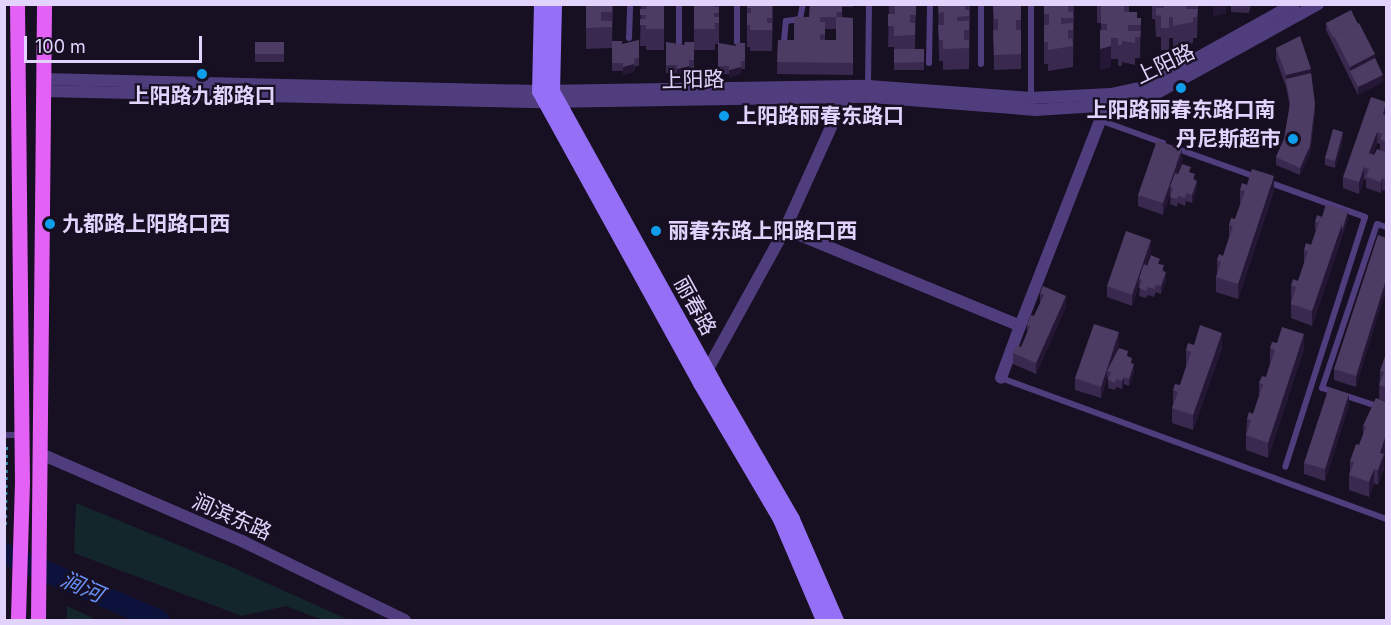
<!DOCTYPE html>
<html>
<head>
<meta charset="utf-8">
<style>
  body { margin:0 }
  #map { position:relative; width:1391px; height:625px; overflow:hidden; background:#170f22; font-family:Inter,"Noto Sans SC",sans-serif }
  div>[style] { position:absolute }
  .green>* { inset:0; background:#13262b }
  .river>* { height:21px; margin:-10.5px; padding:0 10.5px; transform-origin:10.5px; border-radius:10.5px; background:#0d123d }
  .path>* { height:2px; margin-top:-1px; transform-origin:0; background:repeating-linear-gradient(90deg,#3696ad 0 3px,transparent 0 7.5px) }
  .lane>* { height:6px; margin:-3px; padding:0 3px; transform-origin:3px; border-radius:3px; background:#503d7e }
  .street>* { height:12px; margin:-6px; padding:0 6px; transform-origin:6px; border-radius:6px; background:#503d7e }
  .secondary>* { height:15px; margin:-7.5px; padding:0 7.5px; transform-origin:7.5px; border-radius:7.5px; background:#9570f6 }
  .primary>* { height:15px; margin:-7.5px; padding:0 7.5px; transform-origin:7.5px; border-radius:7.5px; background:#e461f5 }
  .wall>* { inset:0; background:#3a294f }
  .shaded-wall>* { inset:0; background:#241735 }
  .building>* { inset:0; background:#4c3b62 }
  .dots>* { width:16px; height:16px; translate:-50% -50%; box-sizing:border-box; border:3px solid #170f22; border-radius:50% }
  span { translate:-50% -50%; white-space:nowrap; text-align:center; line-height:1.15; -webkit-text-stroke:4.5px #170f22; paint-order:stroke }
  .street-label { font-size:21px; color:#e2d3fc }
  .poi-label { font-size:21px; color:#e2d3fc; font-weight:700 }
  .left { translate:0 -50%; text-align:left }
  .right { translate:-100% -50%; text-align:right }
  .water-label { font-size:22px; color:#678ff6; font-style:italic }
  .frame { position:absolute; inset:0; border:6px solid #e2d3fc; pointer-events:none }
  .scale { position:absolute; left:24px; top:36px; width:178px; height:27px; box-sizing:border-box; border:3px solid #e2d3fc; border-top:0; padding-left:8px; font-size:18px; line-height:21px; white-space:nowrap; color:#e2d3fc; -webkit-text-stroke:4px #170f22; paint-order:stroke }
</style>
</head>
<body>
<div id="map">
  <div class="green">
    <i style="clip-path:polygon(76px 503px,227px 565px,349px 620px,322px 620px,286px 606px,242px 616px,74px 553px)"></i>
    <i style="clip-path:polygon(67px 606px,93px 618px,93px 620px,67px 620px)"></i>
  </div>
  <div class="river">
    <i style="left:4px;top:553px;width:169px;rotate:23.4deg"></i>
  </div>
  <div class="path">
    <i style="left:6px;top:525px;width:81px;rotate:-89.3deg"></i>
  </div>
  <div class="lane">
    <i style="left:737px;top:4px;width:38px;rotate:90deg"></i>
    <i style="left:1031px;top:4px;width:94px;rotate:90deg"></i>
    <i style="left:629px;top:38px;width:34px;rotate:-88deg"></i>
    <i style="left:784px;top:42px;width:21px;rotate:-85deg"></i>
    <i style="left:786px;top:21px;width:14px;rotate:-8deg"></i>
    <i style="left:800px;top:19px;width:15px;rotate:-79deg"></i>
    <i style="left:679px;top:43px;width:39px;rotate:-90deg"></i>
    <i style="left:929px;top:63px;width:59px;rotate:-89deg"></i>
    <i style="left:981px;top:64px;width:60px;rotate:-90deg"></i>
    <i style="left:868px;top:86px;width:82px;rotate:-89.3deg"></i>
    <i style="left:1102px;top:121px;width:65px;rotate:19.8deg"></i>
    <i style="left:1175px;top:148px;width:86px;rotate:19.7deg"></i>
    <i style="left:1268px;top:182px;width:103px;rotate:19.8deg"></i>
    <i style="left:1365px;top:217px;width:262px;rotate:107.7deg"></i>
    <i style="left:1386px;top:227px;width:9px;rotate:-162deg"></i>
    <i style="left:1377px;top:224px;width:173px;rotate:108.5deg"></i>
    <i style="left:1322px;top:388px;width:67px;rotate:18.2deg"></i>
    <i style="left:1001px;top:378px;width:410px;rotate:20.1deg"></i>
    <i style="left:4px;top:435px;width:16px"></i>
  </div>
  <div class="street">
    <i style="left:44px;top:79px;width:495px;rotate:1.4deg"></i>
    <i style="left:539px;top:91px;width:329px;rotate:-0.9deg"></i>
    <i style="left:868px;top:86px;width:163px;rotate:4.2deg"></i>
    <i style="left:1031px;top:98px;width:80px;rotate:-2.9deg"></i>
    <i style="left:1111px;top:94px;width:35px;rotate:-12deg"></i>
    <i style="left:1145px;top:87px;width:171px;rotate:-29.1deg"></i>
    <i style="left:44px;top:91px;width:499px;rotate:1.3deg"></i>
    <i style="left:543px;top:102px;width:328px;rotate:-0.9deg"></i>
    <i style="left:871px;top:97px;width:165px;rotate:4.5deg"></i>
    <i style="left:1035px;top:110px;width:79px;rotate:-3.6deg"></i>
    <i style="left:1114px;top:105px;width:35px;rotate:-12deg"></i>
    <i style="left:1148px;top:98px;width:194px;rotate:-28.9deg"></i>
    <i style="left:785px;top:229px;width:254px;rotate:22.4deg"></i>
    <i style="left:1020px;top:326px;width:55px;rotate:110.1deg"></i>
    <i style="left:1020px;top:326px;width:245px;rotate:-68.7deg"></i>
    <i style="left:704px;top:376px;width:168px;rotate:-61.1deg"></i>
    <i style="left:785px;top:229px;width:150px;rotate:-65.7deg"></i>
    <i style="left:41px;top:454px;width:219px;rotate:23.4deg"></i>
    <i style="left:242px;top:541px;width:181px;rotate:25.9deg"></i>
  </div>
  <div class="secondary">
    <i style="left:541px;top:4px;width:87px;rotate:91.3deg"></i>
    <i style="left:539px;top:91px;width:333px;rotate:61.1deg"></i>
    <i style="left:700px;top:383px;width:158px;rotate:59.5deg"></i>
    <i style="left:780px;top:519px;width:110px;rotate:66.9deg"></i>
    <i style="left:554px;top:4px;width:87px;rotate:91.3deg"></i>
    <i style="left:552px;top:91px;width:333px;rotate:61deg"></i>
    <i style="left:713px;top:382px;width:158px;rotate:60deg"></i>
    <i style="left:792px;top:519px;width:110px;rotate:66.5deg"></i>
  </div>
  <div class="primary">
    <i style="left:17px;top:4px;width:478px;rotate:89.4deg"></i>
    <i style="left:22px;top:482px;width:138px;rotate:91.7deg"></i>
    <i style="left:38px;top:620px;width:616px;rotate:-89.44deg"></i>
  </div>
  <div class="wall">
    <i style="clip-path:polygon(586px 4px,613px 4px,612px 41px,622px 44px,639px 40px,639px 66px,635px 66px,634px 72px,623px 75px,623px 71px,612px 71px,612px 48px,586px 49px)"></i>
    <i style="clip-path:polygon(641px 4px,664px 4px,664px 50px,646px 50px,646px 46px,640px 46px)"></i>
    <i style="clip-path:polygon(694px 4px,719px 4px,719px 43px,736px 46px,745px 43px,745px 69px,741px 69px,741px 74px,729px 77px,729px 74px,718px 74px,718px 44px,715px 44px,715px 50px,694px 50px)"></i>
    <i style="clip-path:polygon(747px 4px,773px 4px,772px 51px,750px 51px,750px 47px,747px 47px)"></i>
    <i style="clip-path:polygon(evenodd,810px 4px,853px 4px,853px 7px,842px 7px,842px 17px,853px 18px,853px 75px,777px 74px,778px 40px,794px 40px,809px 17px,810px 4px,825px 29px,836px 29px,836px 40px,825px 40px,825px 29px)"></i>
    <i style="clip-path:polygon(889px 4px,916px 4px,915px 49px,924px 49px,924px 70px,894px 70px,894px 47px,888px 47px)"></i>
    <i style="clip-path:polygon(938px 4px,970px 4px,969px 69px,943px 70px,943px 61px,939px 61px)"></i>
    <i style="clip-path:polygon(993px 4px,1021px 4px,1021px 69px,994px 70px)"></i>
    <i style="clip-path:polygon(1044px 4px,1074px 4px,1073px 67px,1048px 71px,1048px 64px,1044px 64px)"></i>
    <i style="clip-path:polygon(1097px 4px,1129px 4px,1129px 12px,1137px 18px,1141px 18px,1140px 58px,1135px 58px,1135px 65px,1122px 62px,1122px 66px,1118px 66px,1118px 59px,1111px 59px,1111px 67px,1100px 70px,1101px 23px,1097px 23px)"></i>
    <i style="clip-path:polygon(1152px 4px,1198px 4px,1197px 38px,1193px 38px,1193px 43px,1173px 47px,1173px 38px,1169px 38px,1169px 50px,1161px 50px,1161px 37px,1156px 37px,1155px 19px,1152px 19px)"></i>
    <i style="clip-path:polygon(1213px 4px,1251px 4px,1249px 13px,1231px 12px,1231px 6px,1226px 6px,1226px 13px,1213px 16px)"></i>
    <i style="clip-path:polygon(1326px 23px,1375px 58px,1383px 82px,1358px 95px,1326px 30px)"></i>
    <i style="clip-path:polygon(255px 42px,284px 42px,284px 62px,255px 62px)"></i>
    <i style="clip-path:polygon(666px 42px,684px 45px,694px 42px,694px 68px,689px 68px,689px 74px,677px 77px,677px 73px,666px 73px)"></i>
    <i style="clip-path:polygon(1276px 48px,1311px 73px,1315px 110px,1310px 154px,1300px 175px,1276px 165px,1276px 157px,1284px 139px,1290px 107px,1286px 87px,1276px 59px)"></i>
    <i style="clip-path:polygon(evenodd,1386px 102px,1386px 191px,1382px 190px,1381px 193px,1366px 188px,1366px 180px,1364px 179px,1359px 194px,1343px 188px,1343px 177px,1386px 102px,1377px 143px,1380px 144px,1380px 150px,1374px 155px,1373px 155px,1377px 143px)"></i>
    <i style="clip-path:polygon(1343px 140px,1335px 168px,1325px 165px,1325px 158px)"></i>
    <i style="clip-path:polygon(1182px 160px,1177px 174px,1191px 173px,1195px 180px,1197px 188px,1192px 203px,1186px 201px,1185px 206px,1178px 203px,1177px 207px,1170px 204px,1171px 195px,1170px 195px,1163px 215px,1138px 206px,1138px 195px)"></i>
    <i style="clip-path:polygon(1240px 190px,1274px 191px,1238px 299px,1216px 292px,1216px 277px,1217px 274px,1217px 260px,1223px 256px,1229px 237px,1229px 225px,1235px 219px,1240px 205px)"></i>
    <i style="clip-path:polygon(1322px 217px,1348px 219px,1312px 326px,1291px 318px,1291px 285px,1298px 281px,1304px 264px,1304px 250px,1311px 245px,1316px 230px,1315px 230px,1315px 222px)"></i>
    <i style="clip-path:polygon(1386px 238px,1356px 387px,1334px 380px,1334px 369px)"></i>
    <i style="clip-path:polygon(1151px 252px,1146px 265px,1160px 264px,1164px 271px,1166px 280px,1161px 294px,1156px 292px,1154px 297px,1148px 295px,1146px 298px,1139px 296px,1140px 287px,1139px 286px,1132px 306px,1107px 297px,1107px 286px)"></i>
    <i style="clip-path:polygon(1040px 293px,1066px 307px,1036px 374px,1013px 364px,1013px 353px,1021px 347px,1027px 334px,1027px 325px,1034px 316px,1040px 303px)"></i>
    <i style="clip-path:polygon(1119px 344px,1116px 354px,1128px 356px,1132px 364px,1134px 372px,1129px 386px,1124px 384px,1122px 389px,1116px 387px,1115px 390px,1108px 388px,1108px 379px,1107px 378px,1101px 398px,1075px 390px,1075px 378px)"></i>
    <i style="clip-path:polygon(1194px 345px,1222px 348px,1193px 430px,1172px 423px,1172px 408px,1173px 405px,1173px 390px,1180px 385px,1187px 365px,1186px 365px,1186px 350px)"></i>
    <i style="clip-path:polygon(1270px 348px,1304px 349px,1268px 458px,1246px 450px,1246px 435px,1247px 419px,1253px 414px,1259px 396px,1259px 383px,1266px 377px,1270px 363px)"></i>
    <i style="clip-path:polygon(1386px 354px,1386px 402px,1379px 399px,1380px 371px)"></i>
    <i style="clip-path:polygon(1376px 398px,1384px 457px,1384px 469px,1378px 485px,1374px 483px,1369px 497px,1349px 490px,1349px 475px,1350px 472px,1350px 461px,1359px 445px,1363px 435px,1363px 426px)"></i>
    <i style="clip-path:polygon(1349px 405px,1325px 481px,1304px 474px,1304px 463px)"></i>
  </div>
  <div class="shaded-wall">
    <i style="clip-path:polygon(1213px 4px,1226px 4px,1226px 13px,1213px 16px)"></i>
    <i style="clip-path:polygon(1111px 46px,1111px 67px,1100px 70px,1100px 49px)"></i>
    <i style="clip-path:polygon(1375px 54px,1375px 66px,1350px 71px,1350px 67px)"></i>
    <i style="clip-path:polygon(634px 64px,634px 72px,623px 75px,623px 67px)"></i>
    <i style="clip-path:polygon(689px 66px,689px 74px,677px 77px,677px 69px)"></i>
    <i style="clip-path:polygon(741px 67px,741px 74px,729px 77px,729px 70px)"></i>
    <i style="clip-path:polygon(1311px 69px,1311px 80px,1286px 79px,1286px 75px)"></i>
    <i style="clip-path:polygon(1383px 75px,1383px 82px,1358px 95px,1358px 87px)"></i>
    <i style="clip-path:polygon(1315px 103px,1310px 154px,1300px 175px,1300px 168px)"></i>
    <i style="clip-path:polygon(1386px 104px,1386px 116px,1383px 114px)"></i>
    <i style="clip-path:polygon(1343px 132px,1343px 140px,1335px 168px,1335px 161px)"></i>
    <i style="clip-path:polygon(1377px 132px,1377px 143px,1369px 165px,1369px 153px)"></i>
    <i style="clip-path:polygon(1182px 149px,1182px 160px,1172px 188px,1170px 187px,1170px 195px,1163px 215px,1163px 203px)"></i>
    <i style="clip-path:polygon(1364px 167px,1364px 179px,1359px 194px,1359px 182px)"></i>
    <i style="clip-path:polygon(1274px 176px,1274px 191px,1238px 299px,1238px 284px)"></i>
    <i style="clip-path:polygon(1382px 178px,1382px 190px,1381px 193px,1381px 182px)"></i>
    <i style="clip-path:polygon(1197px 181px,1197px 188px,1192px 203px,1192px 195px)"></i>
    <i style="clip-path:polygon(1348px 211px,1348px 219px,1312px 326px,1312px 311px,1342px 224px)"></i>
    <i style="clip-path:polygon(1151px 240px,1151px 252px,1141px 279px,1139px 279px,1139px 286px,1132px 306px,1132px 295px)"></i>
    <i style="clip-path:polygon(1166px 272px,1166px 280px,1161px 294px,1161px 286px)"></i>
    <i style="clip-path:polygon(1386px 280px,1386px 291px,1356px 387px,1356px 376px)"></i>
    <i style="clip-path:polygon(1066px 296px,1066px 307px,1036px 374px,1036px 363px)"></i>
    <i style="clip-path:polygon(1119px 332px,1119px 344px,1110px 372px,1107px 371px,1107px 378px,1101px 398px,1101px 387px)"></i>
    <i style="clip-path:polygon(1222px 333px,1222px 348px,1193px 430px,1193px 415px)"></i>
    <i style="clip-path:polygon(1304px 334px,1304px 349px,1268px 458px,1268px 443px)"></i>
    <i style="clip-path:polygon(1134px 364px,1134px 372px,1129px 386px,1129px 379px)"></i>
    <i style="clip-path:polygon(1124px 377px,1124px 384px,1122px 389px,1122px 381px)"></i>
    <i style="clip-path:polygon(1349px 394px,1349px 405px,1325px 481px,1325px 469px)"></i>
    <i style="clip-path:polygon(1386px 435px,1386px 450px,1384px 457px,1384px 469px,1378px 485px,1378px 470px,1380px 453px)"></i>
    <i style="clip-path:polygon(1374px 469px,1374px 483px,1369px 497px,1369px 482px)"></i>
  </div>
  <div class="building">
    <i style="clip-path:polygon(586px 4px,612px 4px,612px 12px,601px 12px,601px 21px,612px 21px,612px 27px,586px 28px)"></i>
    <i style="clip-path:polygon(647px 4px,664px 4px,664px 29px,646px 29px,646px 25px,640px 25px,640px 19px,646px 19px,646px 15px,640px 15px,640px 9px,647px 9px)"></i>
    <i style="clip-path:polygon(694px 4px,714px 4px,714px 7px,719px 7px,719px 13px,714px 13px,714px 17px,719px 17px,719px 23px,715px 23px,715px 29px,694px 29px)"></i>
    <i style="clip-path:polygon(747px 4px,772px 4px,772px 18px,767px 18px,767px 23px,772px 23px,772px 30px,750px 30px,750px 25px,747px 25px,747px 13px,751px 13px,751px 8px,747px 8px)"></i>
    <i style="clip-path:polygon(810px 4px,842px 4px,842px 12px,837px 12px,836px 17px,820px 17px,820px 22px,825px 22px,825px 35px,820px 34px,820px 40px,836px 40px,836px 17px,853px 18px,853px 63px,777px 62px,778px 40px,794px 40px,794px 17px,809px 17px)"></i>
    <i style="clip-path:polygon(895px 4px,916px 4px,916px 15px,910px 15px,910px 23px,915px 23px,915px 35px,894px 36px,894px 26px,888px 26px,888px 14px,895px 14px)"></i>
    <i style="clip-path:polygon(938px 4px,969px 4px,969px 6px,965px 6px,965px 10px,969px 10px,969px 16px,957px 17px,957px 21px,969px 21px,969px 30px,964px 30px,964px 40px,969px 40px,969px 48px,943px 49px,943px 40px,939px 40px,938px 25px,944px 25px,944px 12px,939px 13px)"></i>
    <i style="clip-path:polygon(993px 4px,1021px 4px,1021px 20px,1016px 20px,1016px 30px,1021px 30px,1021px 54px,994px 55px,993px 30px,998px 30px,998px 19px,994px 19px)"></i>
    <i style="clip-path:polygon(1044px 4px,1068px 4px,1068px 12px,1073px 12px,1073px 18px,1061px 18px,1061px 24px,1073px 23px,1073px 30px,1068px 30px,1068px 39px,1072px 38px,1073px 46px,1048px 50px,1048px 42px,1044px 42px,1044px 25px,1049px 25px,1049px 14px,1044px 14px)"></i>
    <i style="clip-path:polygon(1101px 4px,1124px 4px,1124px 12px,1137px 12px,1137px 18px,1141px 18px,1141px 25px,1128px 25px,1128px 31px,1141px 31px,1140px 37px,1135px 37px,1135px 43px,1122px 41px,1122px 45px,1118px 45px,1118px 38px,1111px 38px,1111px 46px,1100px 49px,1100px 30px,1107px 30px,1107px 24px,1101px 24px)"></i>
    <i style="clip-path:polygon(1164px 4px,1186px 4px,1186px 9px,1198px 9px,1197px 17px,1193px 17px,1193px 22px,1173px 26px,1173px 17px,1169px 17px,1169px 28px,1161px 28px,1161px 15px,1156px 16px,1156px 8px,1164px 8px)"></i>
    <i style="clip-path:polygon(1351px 10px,1358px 24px,1334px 36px,1334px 39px,1326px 23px)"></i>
    <i style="clip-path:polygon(1359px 23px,1375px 54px,1350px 67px,1334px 36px)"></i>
    <i style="clip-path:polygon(1300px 36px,1311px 69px,1286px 75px,1276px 48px)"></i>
    <i style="clip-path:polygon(639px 40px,639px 58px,635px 58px,634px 64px,623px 67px,623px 63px,612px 63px,612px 41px,622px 41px,622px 44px)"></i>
    <i style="clip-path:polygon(255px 42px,284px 42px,284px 54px,255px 54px)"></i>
    <i style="clip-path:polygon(666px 42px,684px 45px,685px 42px,694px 42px,694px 60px,689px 60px,689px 66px,677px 69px,677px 65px,666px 65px)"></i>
    <i style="clip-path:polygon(718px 43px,736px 46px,736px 43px,745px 43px,745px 61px,741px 61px,741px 67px,729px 70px,729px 66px,718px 66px)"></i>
    <i style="clip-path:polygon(894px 49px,924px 49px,924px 62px,894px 63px)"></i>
    <i style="clip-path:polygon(1375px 58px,1383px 75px,1358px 87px,1350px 71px)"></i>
    <i style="clip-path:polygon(1311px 73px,1315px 103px,1310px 146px,1300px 168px,1276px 157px,1284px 139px,1290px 103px,1286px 79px)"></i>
    <i style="clip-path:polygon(1371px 97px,1386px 102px,1383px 114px,1386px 116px,1386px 142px,1380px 139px,1382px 134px,1377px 132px,1369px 153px,1374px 155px,1377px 149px,1386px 152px,1386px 180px,1382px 178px,1381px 182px,1366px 177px,1369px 169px,1364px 167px,1359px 182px,1343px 177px)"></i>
    <i style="clip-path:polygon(1333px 129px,1343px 132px,1335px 161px,1325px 158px)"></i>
    <i style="clip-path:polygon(1157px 140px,1182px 149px,1163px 203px,1138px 195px)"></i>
    <i style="clip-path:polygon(1182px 164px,1191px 167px,1189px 172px,1195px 174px,1193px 179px,1197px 181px,1192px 195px,1186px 193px,1185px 198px,1178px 196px,1177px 199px,1170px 197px,1173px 188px,1170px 187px,1175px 173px,1178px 174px)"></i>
    <i style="clip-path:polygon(1252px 169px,1274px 176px,1238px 284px,1216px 277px,1221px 262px,1217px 260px,1219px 254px,1223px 256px,1233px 226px,1229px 225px,1231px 218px,1235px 219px,1245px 191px,1240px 190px,1242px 183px,1247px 185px)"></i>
    <i style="clip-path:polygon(1326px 204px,1348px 211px,1342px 231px,1342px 224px,1321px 217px,1318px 223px,1315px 222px,1317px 215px,1322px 217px)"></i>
    <i style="clip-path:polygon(1321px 217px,1342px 224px,1312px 311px,1291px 304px,1296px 287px,1291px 285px,1293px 279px,1298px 281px,1308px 251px,1304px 250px,1306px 243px,1311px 245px)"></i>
    <i style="clip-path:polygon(1126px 231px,1151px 240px,1132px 295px,1107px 286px)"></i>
    <i style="clip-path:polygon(1378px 235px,1386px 238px,1386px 280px,1356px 376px,1334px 369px)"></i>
    <i style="clip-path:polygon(1151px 255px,1160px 259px,1158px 264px,1164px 265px,1162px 271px,1166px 272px,1161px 286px,1156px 285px,1154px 289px,1148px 287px,1146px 291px,1139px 288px,1142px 280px,1139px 279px,1144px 264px,1147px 266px)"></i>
    <i style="clip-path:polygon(1043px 286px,1066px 296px,1036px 363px,1013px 353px,1017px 345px,1021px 347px,1030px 326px,1027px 325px,1031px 315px,1034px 316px,1044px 295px,1040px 293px)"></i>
    <i style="clip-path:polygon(1094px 324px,1119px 332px,1101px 387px,1075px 378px)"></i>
    <i style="clip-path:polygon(1200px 325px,1222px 333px,1193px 415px,1172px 408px,1178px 392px,1173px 390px,1175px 384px,1180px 385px,1191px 352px,1186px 350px,1188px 343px,1194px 345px)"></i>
    <i style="clip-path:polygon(1282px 327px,1304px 334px,1268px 443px,1246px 435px,1251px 420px,1247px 419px,1249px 412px,1253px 414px,1263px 384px,1259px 383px,1262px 376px,1266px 377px,1275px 350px,1270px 348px,1272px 342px,1277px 343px)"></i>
    <i style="clip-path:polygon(1119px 348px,1128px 351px,1127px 356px,1132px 358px,1131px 363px,1134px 364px,1129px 379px,1124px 377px,1122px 381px,1116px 379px,1115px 383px,1108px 380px,1111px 372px,1107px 371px)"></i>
    <i style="clip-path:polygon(1386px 354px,1386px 387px,1379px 385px,1384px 372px,1380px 371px)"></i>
    <i style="clip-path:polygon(1329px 387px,1349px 394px,1325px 469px,1304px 463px)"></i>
    <i style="clip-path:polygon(1376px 398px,1386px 402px,1386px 435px,1380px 453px,1384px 454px,1378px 470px,1374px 469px,1369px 482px,1349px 475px,1354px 462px,1350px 461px,1356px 444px,1359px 445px,1366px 427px,1363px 426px)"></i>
  </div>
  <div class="dots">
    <i style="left:202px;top:74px;background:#0f9eec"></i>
    <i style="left:1181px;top:88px;background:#0f9eec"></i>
    <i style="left:724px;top:116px;background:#0f9eec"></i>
    <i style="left:1293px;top:139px;background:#0f9eec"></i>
    <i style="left:50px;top:224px;background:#0f9eec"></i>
    <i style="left:656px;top:231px;background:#0f9eec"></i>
  </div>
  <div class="street-label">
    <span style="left:1165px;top:64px;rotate:-26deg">上阳路</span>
    <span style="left:693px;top:80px;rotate:-1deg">上阳路</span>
    <span style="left:695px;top:306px;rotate:61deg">丽春路</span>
    <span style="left:232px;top:517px;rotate:24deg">涧滨东路</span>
  </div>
  <div class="poi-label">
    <span style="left:202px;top:96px">上阳路九都路口</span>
    <span style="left:1181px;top:110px">上阳路丽春东路口南</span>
    <span class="left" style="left:736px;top:116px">上阳路丽春东路口</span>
    <span class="right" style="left:1281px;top:139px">丹尼斯超市</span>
    <span class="left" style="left:62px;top:224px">九都路上阳路口西</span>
    <span class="left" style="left:668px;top:231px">丽春东路上阳路口西</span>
  </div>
  <div class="water-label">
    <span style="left:82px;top:587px;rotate:24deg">涧河</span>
  </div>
  <div class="frame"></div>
  <div class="scale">100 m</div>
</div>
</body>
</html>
